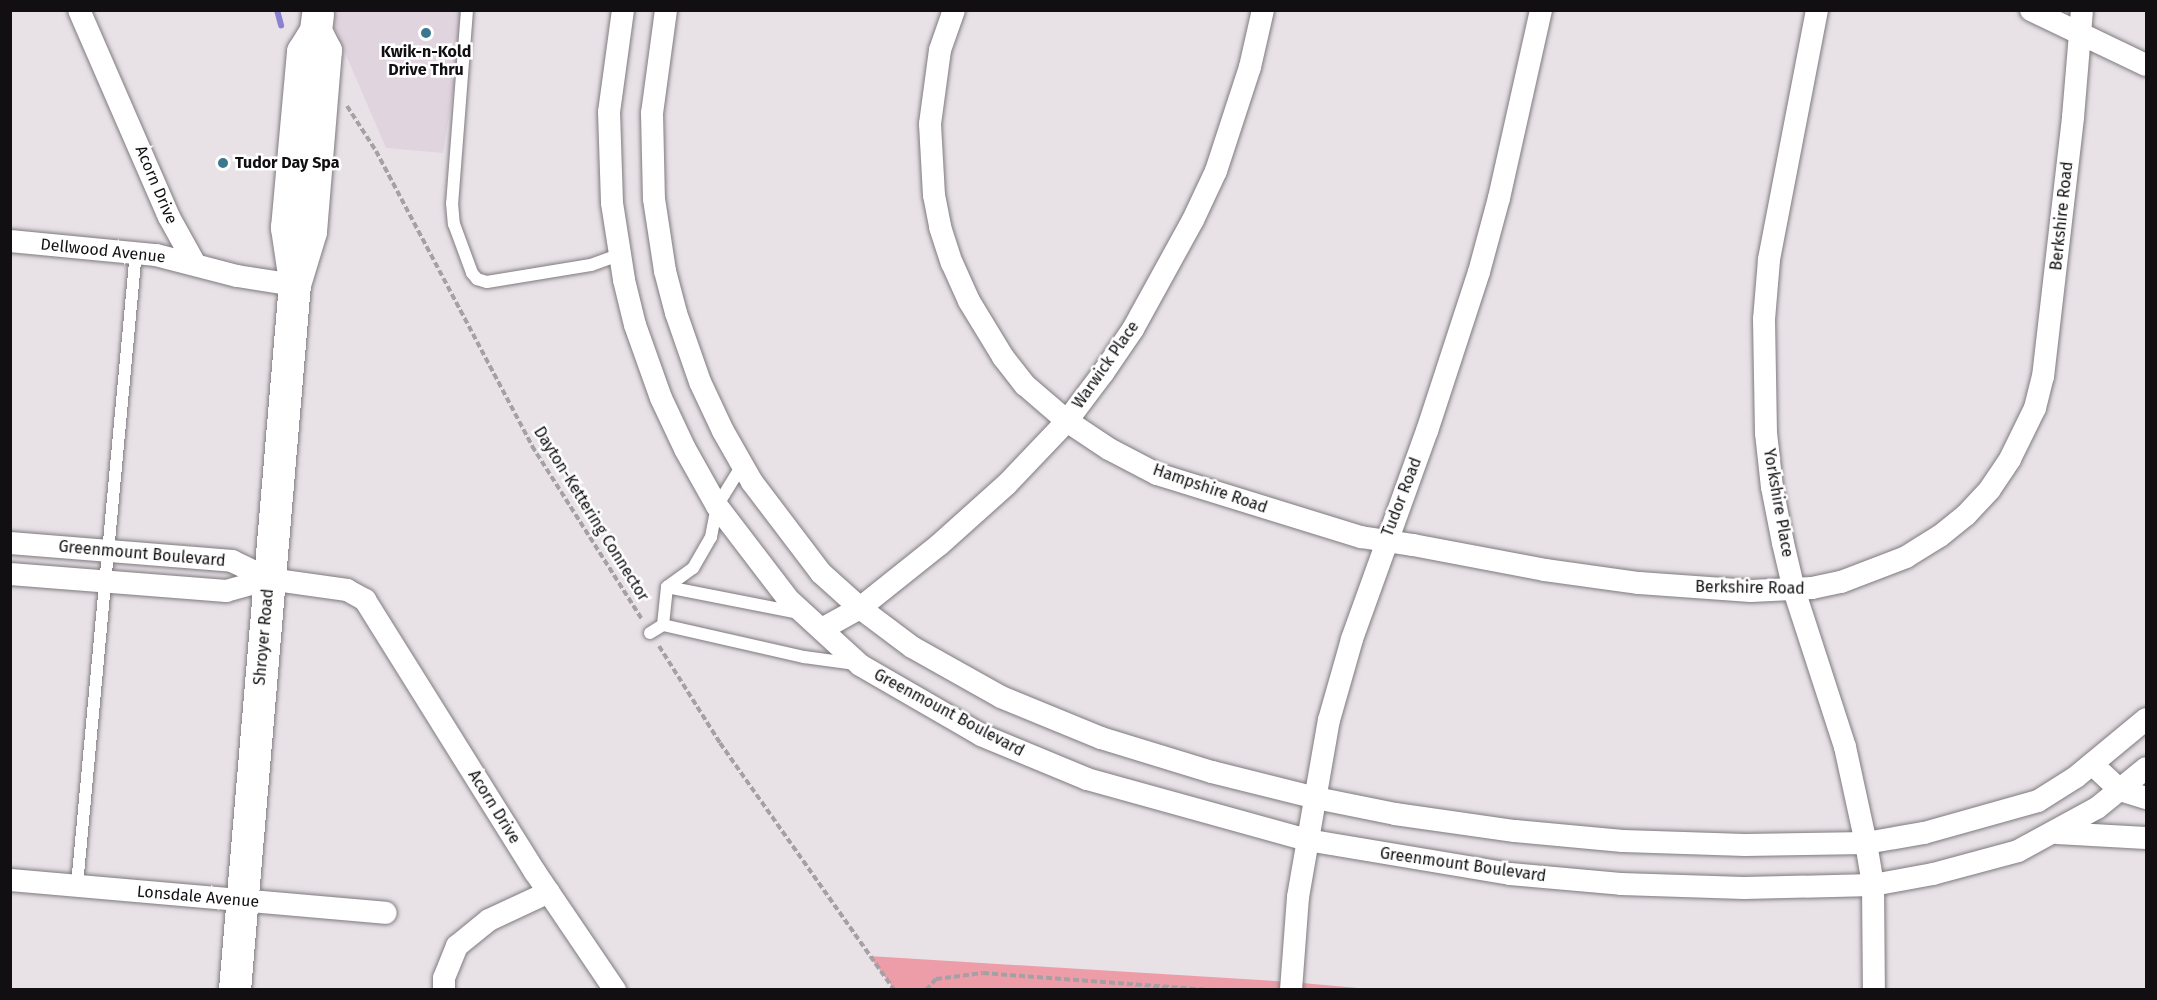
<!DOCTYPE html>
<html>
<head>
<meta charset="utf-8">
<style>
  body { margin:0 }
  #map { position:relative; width:2157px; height:1000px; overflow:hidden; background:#e8e2e7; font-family:"Fira Sans",sans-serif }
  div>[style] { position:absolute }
  .built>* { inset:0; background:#e0d5df }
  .green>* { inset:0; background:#ed9da8 }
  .stream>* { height:6px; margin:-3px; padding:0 3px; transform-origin:3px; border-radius:3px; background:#8a82d1 }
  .path>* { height:4px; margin-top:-2px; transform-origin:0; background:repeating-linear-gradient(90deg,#a5a0a4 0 6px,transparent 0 9px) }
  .roads { filter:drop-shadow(0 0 2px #7f7a7f) drop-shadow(0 0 2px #7f7a7f) }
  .lane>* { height:12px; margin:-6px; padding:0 6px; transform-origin:6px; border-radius:6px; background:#fff }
  .street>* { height:22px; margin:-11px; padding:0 11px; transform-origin:11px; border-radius:11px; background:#fff }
  .secondary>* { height:32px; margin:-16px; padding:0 16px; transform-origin:16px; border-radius:16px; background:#fff }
  .dots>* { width:16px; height:16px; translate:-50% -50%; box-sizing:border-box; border:3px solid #fff; border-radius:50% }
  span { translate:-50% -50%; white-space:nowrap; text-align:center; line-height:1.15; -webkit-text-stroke:5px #fff; paint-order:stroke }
  .poi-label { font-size:16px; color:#110f11; font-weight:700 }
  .left { translate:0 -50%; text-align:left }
  .street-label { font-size:16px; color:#110f11 }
  .frame { position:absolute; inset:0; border:12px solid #110f11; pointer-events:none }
</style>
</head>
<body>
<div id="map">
  <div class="built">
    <i style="clip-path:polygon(327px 11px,466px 11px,443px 153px,386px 148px)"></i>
  </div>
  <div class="green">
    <i style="clip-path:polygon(869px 956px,1291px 982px,1369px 989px,894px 989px)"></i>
  </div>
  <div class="stream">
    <i style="left:277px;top:10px;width:16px;rotate:75deg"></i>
  </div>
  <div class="path">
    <i style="left:347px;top:106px;width:54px;rotate:57.2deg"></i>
    <i style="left:376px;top:151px;width:334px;rotate:62.1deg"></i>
    <i style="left:532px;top:446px;width:205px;rotate:57.6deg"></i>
    <i style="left:659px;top:646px;width:115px;rotate:57.8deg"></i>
    <i style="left:720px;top:743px;width:302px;rotate:54.8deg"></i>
    <i style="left:926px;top:990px;width:15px;rotate:-48deg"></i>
    <i style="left:936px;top:979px;width:47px;rotate:-7.3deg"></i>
    <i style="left:983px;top:973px;width:228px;rotate:4.3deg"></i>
  </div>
  <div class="roads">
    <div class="lane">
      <i style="left:467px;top:10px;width:194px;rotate:94.4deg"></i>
      <i style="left:452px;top:203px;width:21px;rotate:85deg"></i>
      <i style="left:454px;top:224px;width:52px;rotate:69.8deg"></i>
      <i style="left:472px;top:273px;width:8px;rotate:50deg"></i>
      <i style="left:477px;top:279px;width:10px;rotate:17deg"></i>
      <i style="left:487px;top:282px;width:105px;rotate:-9.3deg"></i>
      <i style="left:591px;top:265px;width:30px;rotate:-20deg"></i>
      <i style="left:741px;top:467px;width:46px;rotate:121.6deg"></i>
      <i style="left:717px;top:506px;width:32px;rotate:101deg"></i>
      <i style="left:711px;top:537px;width:36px;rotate:120deg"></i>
      <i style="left:693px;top:568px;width:32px;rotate:144deg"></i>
      <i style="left:667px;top:587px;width:38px;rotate:96deg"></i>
      <i style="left:663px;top:625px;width:145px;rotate:12.8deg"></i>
      <i style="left:804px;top:657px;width:52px;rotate:7.7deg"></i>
      <i style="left:667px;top:587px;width:135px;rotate:11.1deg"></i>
      <i style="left:650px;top:633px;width:15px;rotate:-32deg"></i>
      <i style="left:77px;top:885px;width:636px;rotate:-84.68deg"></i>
    </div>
    <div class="street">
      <i style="left:79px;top:10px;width:226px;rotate:66.5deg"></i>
      <i style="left:169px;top:217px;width:54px;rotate:61deg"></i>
      <i style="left:623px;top:10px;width:103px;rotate:97.8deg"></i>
      <i style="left:609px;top:112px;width:91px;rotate:88.1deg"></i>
      <i style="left:612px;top:203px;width:78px;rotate:81.1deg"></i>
      <i style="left:624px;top:280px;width:46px;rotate:76.3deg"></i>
      <i style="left:635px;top:325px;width:77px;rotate:70.4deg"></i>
      <i style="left:661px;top:398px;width:56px;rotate:64.8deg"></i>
      <i style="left:685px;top:449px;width:65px;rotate:60.7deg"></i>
      <i style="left:717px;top:506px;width:117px;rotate:52.6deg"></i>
      <i style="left:788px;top:599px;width:98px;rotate:42.5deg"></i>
      <i style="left:860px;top:665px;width:140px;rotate:30deg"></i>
      <i style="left:981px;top:735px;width:115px;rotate:22.5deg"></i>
      <i style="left:1087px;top:779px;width:228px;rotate:15.5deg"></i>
      <i style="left:1307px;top:840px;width:206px;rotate:9.5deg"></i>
      <i style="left:1510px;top:874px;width:111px;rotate:5.1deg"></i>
      <i style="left:1621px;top:884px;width:123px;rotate:1.9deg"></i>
      <i style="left:1744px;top:888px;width:129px;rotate:-1.3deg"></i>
      <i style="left:1873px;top:885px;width:61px;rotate:-10.4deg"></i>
      <i style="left:1933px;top:874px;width:88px;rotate:-15.1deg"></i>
      <i style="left:2018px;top:851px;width:90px;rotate:-28.6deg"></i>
      <i style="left:2097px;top:808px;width:63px;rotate:-39.2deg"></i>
      <i style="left:666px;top:10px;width:104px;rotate:97.7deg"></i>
      <i style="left:652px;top:113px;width:86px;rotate:88.7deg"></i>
      <i style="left:654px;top:199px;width:73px;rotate:81.3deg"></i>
      <i style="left:665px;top:271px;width:43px;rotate:75.3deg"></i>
      <i style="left:676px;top:313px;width:73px;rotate:70.8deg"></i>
      <i style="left:700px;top:382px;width:54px;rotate:64.9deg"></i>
      <i style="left:723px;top:431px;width:59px;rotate:60.4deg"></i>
      <i style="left:752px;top:482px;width:114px;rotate:52.8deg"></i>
      <i style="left:821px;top:573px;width:52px;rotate:41.9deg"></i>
      <i style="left:860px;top:608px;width:65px;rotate:36.9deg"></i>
      <i style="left:912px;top:647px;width:102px;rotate:29.3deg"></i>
      <i style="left:1001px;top:697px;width:108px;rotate:22.3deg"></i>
      <i style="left:1101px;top:738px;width:116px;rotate:17deg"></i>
      <i style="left:1212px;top:772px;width:107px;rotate:14deg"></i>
      <i style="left:1316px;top:798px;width:81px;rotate:11.4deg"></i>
      <i style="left:1395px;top:814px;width:121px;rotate:8.1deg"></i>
      <i style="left:1515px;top:831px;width:108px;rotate:5.3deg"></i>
      <i style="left:1623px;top:841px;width:122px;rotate:1.9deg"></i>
      <i style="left:1745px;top:845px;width:121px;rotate:-0.9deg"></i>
      <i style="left:1866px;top:843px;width:59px;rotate:-9.8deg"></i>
      <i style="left:1924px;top:833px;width:118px;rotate:-15.7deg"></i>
      <i style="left:2038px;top:801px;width:45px;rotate:-32.3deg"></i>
      <i style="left:2076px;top:777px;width:91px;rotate:-39.6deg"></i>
      <i style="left:954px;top:10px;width:42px;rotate:109.3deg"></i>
      <i style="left:940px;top:50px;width:75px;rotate:97.7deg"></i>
      <i style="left:930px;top:124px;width:71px;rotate:86.8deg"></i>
      <i style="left:934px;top:195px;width:33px;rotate:79deg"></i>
      <i style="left:940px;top:227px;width:38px;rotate:72deg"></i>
      <i style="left:952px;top:263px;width:42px;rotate:65.9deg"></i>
      <i style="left:969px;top:301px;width:66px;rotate:58.7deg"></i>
      <i style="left:1003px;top:357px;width:36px;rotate:52deg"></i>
      <i style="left:1025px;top:385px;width:55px;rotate:40.6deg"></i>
      <i style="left:1067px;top:421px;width:50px;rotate:33.7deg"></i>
      <i style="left:1109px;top:449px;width:54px;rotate:27.5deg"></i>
      <i style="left:1157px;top:474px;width:214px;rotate:17.2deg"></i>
      <i style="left:1361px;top:537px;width:53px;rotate:8.7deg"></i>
      <i style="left:1413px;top:545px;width:134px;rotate:10.7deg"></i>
      <i style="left:1545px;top:570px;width:95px;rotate:7.9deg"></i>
      <i style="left:1639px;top:583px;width:112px;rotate:4.1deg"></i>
      <i style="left:1751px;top:591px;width:61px;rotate:-2.8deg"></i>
      <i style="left:1812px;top:588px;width:30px;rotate:-12deg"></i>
      <i style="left:1841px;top:582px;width:70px;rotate:-21deg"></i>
      <i style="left:1906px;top:557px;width:40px;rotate:-32deg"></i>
      <i style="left:1940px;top:536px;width:33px;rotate:-39deg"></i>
      <i style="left:1966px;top:515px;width:35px;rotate:-47deg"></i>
      <i style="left:1990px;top:489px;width:36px;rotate:-56deg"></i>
      <i style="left:2010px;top:459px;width:57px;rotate:-63.9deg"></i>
      <i style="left:2035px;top:408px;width:32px;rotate:-76deg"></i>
      <i style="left:2043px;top:377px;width:262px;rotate:-83.4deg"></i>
      <i style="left:2073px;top:117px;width:107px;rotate:-85.2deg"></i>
      <i style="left:1817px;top:10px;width:255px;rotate:100.9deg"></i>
      <i style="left:1769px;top:260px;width:59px;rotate:94.8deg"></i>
      <i style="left:1764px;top:319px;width:114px;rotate:89deg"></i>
      <i style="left:1766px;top:433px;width:54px;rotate:83.7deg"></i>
      <i style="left:1772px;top:487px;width:57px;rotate:78.9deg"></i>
      <i style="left:1783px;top:543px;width:48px;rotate:76.8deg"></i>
      <i style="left:1794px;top:590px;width:165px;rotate:72deg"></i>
      <i style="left:1845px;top:747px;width:98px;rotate:77.7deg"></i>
      <i style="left:1866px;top:843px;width:43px;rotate:80.5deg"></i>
      <i style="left:1873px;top:885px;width:105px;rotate:89.5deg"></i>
      <i style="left:2031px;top:10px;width:127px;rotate:25.6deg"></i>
      <i style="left:10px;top:241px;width:147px;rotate:5.5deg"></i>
      <i style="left:156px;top:255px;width:84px;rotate:14.5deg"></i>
      <i style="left:237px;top:276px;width:59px;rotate:8.8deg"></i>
      <i style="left:10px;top:543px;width:223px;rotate:4.6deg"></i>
      <i style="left:232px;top:561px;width:41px;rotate:25.9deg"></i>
      <i style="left:269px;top:579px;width:79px;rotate:8deg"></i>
      <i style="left:347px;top:590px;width:21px;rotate:29deg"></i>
      <i style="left:365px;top:600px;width:321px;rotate:58deg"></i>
      <i style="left:535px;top:872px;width:143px;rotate:55.9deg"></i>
      <i style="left:10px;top:574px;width:217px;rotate:4.5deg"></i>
      <i style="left:226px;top:591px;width:45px;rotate:-15.6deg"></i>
      <i style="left:822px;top:629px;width:43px;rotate:-28.9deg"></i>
      <i style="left:860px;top:608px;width:101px;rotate:-38.6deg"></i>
      <i style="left:939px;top:545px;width:91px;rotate:-41.9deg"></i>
      <i style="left:1007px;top:484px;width:87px;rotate:-46.4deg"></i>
      <i style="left:1067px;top:421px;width:60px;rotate:-53.1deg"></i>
      <i style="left:1103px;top:373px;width:53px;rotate:-55.7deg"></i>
      <i style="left:1133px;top:329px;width:124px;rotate:-61.2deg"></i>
      <i style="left:1193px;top:220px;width:54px;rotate:-64.9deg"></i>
      <i style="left:1216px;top:171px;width:109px;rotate:-71.9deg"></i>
      <i style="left:1250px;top:67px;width:58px;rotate:-77.2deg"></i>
      <i style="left:2092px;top:764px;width:38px;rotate:43deg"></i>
      <i style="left:2120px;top:790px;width:27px;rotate:17deg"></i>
      <i style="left:2057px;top:833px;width:89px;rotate:3.2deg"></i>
      <i style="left:10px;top:880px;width:377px;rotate:5deg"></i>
      <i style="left:444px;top:990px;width:12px;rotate:-90deg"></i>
      <i style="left:444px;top:978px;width:35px;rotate:-68deg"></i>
      <i style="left:457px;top:946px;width:41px;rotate:-39.1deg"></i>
      <i style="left:489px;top:920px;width:66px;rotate:-25deg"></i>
      <i style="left:1291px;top:990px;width:93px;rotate:-85.7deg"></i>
      <i style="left:1298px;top:897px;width:180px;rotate:-80.1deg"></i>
      <i style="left:1329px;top:720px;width:84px;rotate:-74.1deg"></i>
      <i style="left:1352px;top:639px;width:221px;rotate:-70.2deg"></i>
      <i style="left:1427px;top:431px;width:167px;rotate:-71.9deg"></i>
      <i style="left:1479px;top:272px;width:77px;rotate:-74.9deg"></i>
      <i style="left:1499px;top:198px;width:193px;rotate:-77.4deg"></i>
    </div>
    <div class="secondary">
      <i style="left:294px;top:275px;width:48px;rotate:-98.5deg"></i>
      <i style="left:287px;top:228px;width:177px;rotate:-84.8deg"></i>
      <i style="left:303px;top:52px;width:25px;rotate:-58deg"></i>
      <i style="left:316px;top:31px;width:16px;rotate:-83deg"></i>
      <i style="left:235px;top:990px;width:708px;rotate:-85.14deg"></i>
      <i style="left:295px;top:285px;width:55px;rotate:-73.2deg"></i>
      <i style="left:311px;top:232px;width:182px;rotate:-85.3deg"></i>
      <i style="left:326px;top:51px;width:22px;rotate:-117deg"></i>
    </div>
  </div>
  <div class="dots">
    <i style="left:426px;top:33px;background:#3b788f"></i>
    <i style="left:223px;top:163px;background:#3b788f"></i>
  </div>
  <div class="poi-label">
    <span style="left:426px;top:61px">Kwik-n-Kold<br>Drive Thru</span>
    <span class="left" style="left:235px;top:163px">Tudor Day Spa</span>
  </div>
  <div class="street-label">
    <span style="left:156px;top:185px;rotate:67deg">Acorn Drive</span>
    <span style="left:2062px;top:216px;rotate:-84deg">Berkshire Road</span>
    <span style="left:103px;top:251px;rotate:6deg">Dellwood Avenue</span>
    <span style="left:1106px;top:365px;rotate:-55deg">Warwick Place</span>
    <span style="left:1210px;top:489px;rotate:19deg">Hampshire Road</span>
    <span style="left:1402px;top:497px;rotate:-69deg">Tudor Road</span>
    <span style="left:1778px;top:503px;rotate:80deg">Yorkshire Place</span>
    <span style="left:591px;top:514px;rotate:58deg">Dayton-Kettering Connector</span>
    <span style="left:142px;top:554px;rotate:5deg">Greenmount Boulevard</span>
    <span style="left:1750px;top:588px;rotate:1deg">Berkshire Road</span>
    <span style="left:264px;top:637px;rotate:-85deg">Shroyer Road</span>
    <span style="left:949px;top:713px;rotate:28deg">Greenmount Boulevard</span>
    <span style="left:494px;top:807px;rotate:58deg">Acorn Drive</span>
    <span style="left:1463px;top:865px;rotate:8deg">Greenmount Boulevard</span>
    <span style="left:198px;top:897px;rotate:5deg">Lonsdale Avenue</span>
  </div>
  <div class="frame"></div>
</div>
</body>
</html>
